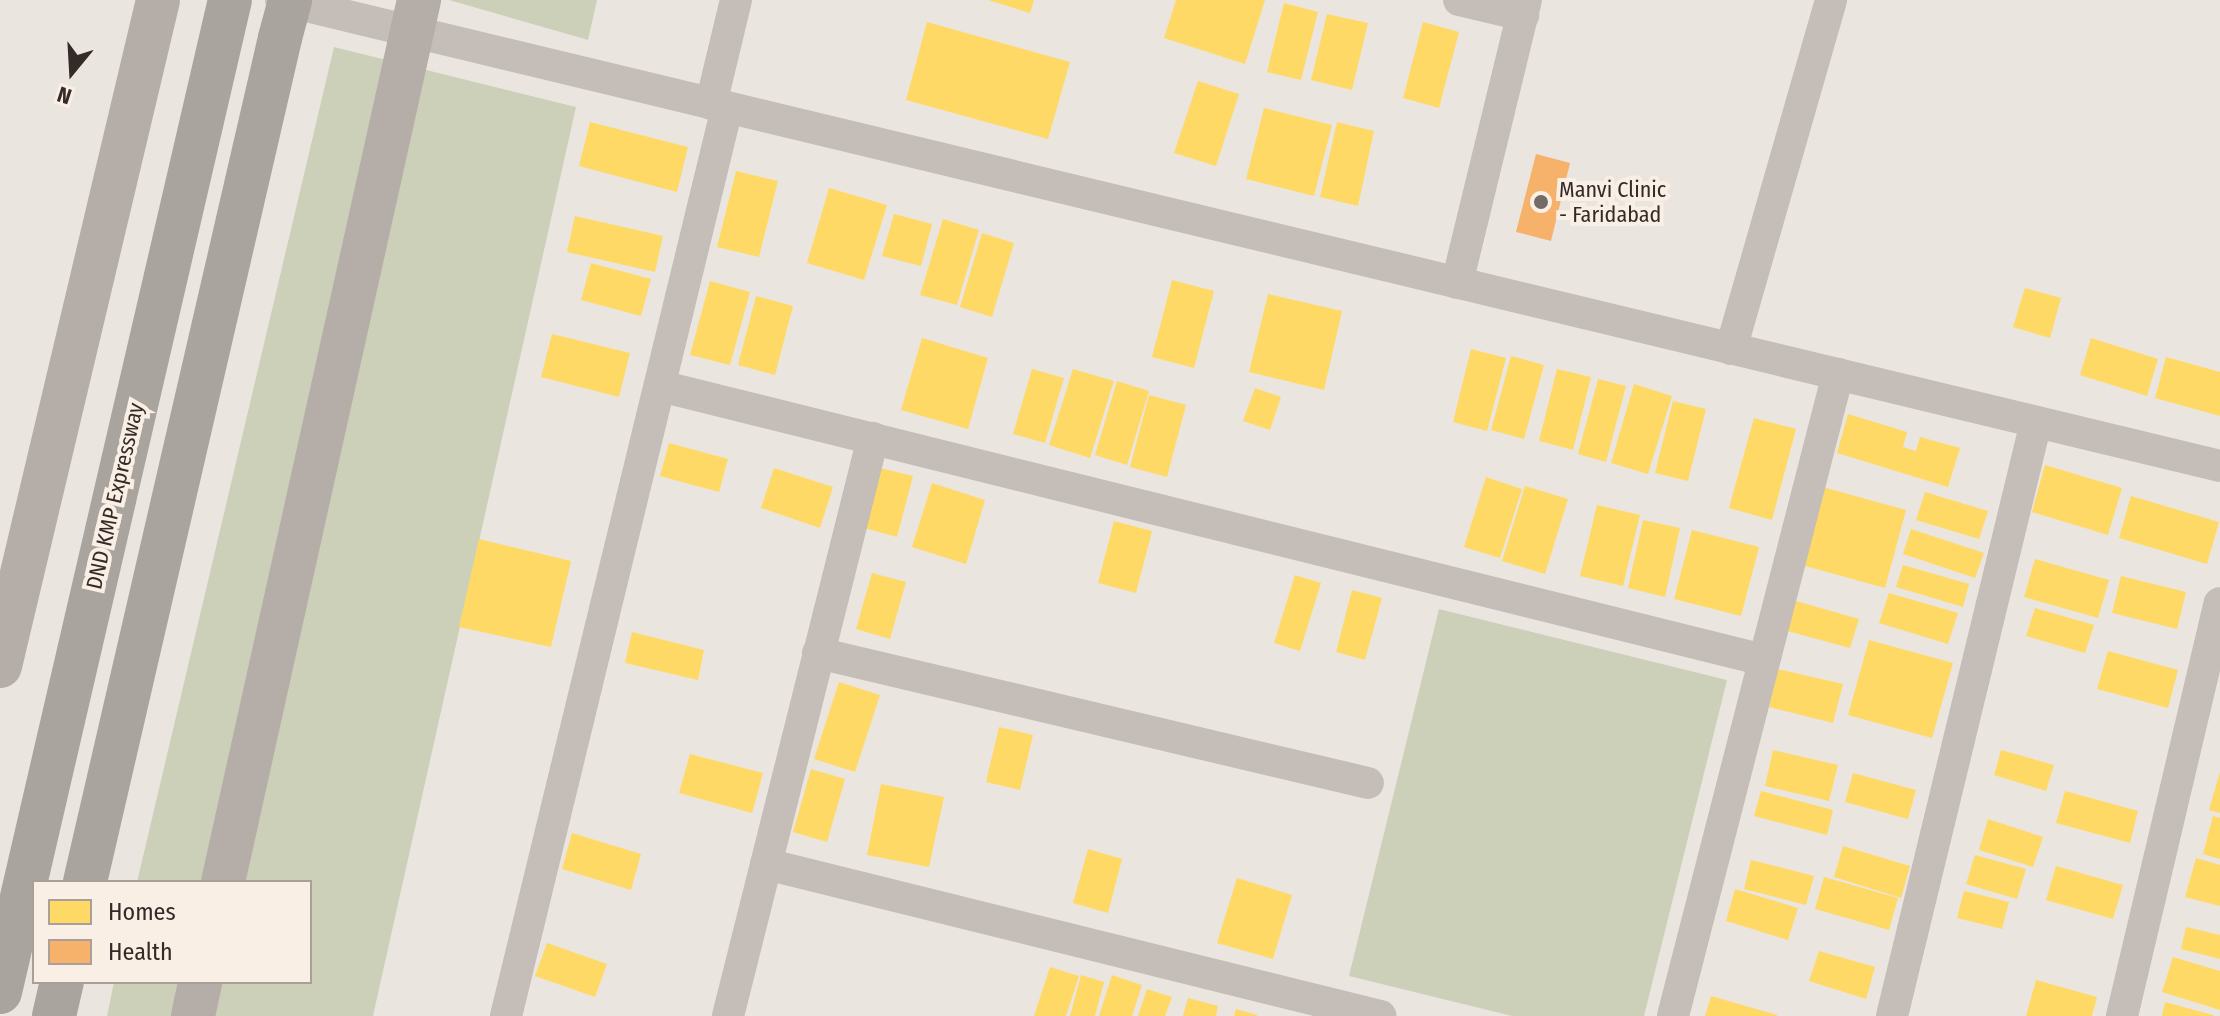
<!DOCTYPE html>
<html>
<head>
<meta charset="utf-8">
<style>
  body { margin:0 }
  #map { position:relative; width:2220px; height:1016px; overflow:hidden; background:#ebe5df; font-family:"Fira Sans Condensed",sans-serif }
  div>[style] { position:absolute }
  .green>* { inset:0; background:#cdd0b9 }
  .homes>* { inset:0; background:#ffd966 }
  .health>* { inset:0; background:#f6b26b }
  .street>* { height:32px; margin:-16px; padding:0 16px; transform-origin:16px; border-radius:16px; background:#c4bdb8 }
  .secondary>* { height:44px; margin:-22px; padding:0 22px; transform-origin:22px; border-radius:22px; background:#b5ada8 }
  .highway>* { height:44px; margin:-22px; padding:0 22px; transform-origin:22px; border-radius:22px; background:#aaa49e }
  .highway-bridge>* { height:44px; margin:-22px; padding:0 22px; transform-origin:22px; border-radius:22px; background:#aaa49e }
  .dots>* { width:22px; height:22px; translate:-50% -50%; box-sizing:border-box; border:4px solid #f9efe5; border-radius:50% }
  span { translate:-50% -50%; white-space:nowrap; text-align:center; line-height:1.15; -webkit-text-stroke:8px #f9efe5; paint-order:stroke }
  .poi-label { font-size:22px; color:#342a27 }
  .left { translate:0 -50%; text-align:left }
  .street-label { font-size:22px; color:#342a27 }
  .legend { position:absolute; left:32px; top:880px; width:280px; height:104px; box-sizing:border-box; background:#f9efe5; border:2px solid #aaa099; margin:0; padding:10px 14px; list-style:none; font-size:24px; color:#342a27 }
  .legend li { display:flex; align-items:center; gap:16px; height:40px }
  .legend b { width:40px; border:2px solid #aaa099 }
  .north { position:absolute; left:32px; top:32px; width:80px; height:80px; -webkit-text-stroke:6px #f9efe5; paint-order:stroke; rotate:198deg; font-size:22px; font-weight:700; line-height:32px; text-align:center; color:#342a27 }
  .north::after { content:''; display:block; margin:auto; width:28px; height:36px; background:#342a27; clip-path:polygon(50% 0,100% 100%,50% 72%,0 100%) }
</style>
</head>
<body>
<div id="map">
  <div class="green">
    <i style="clip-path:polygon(449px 0,597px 0,588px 40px)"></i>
    <i style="clip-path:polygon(334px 47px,576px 107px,373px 1016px,107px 1016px,114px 982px,310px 982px,310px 882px,137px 882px)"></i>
    <i style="clip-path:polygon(1439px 609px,1727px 680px,1644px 1016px,1512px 1016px,1349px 976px)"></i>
  </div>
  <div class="homes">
    <i style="clip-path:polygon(988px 0,1034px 0,1030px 13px)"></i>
    <i style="clip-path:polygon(1176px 0,1265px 0,1245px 64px,1164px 38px)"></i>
    <i style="clip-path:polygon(1284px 3px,1318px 12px,1301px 80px,1267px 72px)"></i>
    <i style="clip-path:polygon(1327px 14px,1368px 23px,1352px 90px,1311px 80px)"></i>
    <i style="clip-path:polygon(927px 22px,1070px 62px,1048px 139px,906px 100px)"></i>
    <i style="clip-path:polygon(1423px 22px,1459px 32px,1439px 108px,1403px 98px)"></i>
    <i style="clip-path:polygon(1198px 81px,1239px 94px,1216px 166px,1174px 153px)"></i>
    <i style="clip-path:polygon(1264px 108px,1332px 125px,1314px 196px,1246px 179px)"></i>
    <i style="clip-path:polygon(590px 122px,688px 147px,677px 192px,579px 166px)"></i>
    <i style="clip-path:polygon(1337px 122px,1374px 131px,1358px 206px,1320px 197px)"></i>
    <i style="clip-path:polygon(736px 171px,778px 181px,759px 257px,717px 247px)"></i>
    <i style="clip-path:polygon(829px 188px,887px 205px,864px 280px,807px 263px)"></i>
    <i style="clip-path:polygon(894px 214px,932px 224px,921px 266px,882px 256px)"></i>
    <i style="clip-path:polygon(575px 216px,663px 236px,655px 272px,567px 252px)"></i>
    <i style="clip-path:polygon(943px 219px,979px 230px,957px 305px,920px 295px)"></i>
    <i style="clip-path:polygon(982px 233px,1014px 243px,992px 317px,960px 307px)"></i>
    <i style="clip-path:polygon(591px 263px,651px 279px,641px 316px,581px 300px)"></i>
    <i style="clip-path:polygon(1172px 280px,1214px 291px,1194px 368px,1152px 357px)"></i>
    <i style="clip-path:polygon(710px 281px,750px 292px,730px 365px,690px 355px)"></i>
    <i style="clip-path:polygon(2025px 288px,2061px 298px,2050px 338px,2013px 327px)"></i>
    <i style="clip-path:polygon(1268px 294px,1342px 311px,1324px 390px,1249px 372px)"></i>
    <i style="clip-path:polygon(756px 296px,793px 306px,775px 375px,738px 365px)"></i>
    <i style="clip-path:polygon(552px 334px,630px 353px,619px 397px,541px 377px)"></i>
    <i style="clip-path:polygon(922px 338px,988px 358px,968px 429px,901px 410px)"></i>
    <i style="clip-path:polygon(2091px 338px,2158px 359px,2147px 396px,2080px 375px)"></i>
    <i style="clip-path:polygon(1471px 349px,1506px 358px,1487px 431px,1453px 422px)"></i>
    <i style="clip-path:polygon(1511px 356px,1544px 365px,1524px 439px,1491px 430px)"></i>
    <i style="clip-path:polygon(2166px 357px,2220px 372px,2220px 416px,2155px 398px)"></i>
    <i style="clip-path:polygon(1032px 369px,1064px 378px,1045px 443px,1013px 434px)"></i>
    <i style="clip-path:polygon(1073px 369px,1114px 381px,1090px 458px,1049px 445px)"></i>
    <i style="clip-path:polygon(1557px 369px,1591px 377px,1573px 450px,1539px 441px)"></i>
    <i style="clip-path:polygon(1598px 379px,1626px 386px,1606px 462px,1578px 454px)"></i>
    <i style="clip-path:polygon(1117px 381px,1149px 391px,1127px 465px,1095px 455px)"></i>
    <i style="clip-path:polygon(1634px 384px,1672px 396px,1648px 474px,1611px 463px)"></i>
    <i style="clip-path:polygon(1255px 388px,1281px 397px,1270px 430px,1243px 421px)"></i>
    <i style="clip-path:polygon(1149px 395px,1186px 405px,1167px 477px,1130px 467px)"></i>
    <i style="clip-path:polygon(1673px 401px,1706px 409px,1688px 481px,1655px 473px)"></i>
    <i style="clip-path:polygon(1848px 414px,1907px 432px,1903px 447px,1916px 451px,1920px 437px,1960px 448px,1948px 487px,1837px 453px)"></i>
    <i style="clip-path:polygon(1754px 418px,1796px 429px,1772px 520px,1729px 508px)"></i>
    <i style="clip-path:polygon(669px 443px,728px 459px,719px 492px,660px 476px)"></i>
    <i style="clip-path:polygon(2045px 465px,2122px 488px,2108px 535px,2032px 512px)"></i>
    <i style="clip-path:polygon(774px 468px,833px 487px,820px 528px,761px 508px)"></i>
    <i style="clip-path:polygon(880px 468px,913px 476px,897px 537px,864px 528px)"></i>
    <i style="clip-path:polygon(1486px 477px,1522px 489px,1500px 558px,1464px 547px)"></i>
    <i style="clip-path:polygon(932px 483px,985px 500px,966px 564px,912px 547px)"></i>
    <i style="clip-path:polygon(1525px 486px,1568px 499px,1545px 574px,1502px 561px)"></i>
    <i style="clip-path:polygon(1819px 486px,1906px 510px,1885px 588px,1798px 564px)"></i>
    <i style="clip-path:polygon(1925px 492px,1988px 511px,1979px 539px,1916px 520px)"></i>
    <i style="clip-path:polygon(2131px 496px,2219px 522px,2207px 564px,2119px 538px)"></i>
    <i style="clip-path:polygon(1597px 505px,1640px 515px,1623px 586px,1580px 576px)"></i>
    <i style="clip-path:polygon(1643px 520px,1680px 528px,1665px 597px,1628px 588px)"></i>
    <i style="clip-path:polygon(1114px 521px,1152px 531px,1136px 593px,1098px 583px)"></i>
    <i style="clip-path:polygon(1911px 529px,1984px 553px,1975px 578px,1903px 554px)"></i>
    <i style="clip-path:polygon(1692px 530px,1759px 547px,1741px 616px,1674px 599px)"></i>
    <i style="clip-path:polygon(479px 539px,571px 561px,551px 647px,459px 627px)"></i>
    <i style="clip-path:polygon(2035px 559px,2109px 580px,2098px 618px,2024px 597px)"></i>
    <i style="clip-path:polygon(1903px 565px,1969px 584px,1963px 607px,1896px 587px)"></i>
    <i style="clip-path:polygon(872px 573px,906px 582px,890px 639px,856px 629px)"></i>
    <i style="clip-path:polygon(1295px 575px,1321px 583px,1300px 651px,1274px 643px)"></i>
    <i style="clip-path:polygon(2121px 576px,2186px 592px,2177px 629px,2112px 613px)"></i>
    <i style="clip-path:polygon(1352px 590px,1382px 598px,1365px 660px,1336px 652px)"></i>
    <i style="clip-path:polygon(1889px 593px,1958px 613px,1948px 644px,1879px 623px)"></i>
    <i style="clip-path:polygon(1789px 599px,1859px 619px,1850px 648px,1780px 629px)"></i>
    <i style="clip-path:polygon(2035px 608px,2094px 625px,2085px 653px,2026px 636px)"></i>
    <i style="clip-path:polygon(632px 632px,704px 650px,698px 680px,625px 663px)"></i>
    <i style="clip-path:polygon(1869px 640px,1953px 663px,1932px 738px,1848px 715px)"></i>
    <i style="clip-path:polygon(2108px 651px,2178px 670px,2168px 708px,2097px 689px)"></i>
    <i style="clip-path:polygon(1778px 669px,1843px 684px,1833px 723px,1769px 707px)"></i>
    <i style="clip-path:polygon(839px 682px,880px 695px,855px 772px,814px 759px)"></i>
    <i style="clip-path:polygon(999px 727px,1033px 735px,1020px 790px,986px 782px)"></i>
    <i style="clip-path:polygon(1773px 750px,1838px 765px,1829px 801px,1765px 786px)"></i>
    <i style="clip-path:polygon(2001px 750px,2054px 765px,2046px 791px,1994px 775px)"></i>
    <i style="clip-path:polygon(690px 754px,763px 773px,752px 813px,679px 793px)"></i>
    <i style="clip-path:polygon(811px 769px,845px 779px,827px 842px,793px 832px)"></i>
    <i style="clip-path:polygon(2220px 772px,2220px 813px,2209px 810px)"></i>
    <i style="clip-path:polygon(1853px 773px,1916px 790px,1908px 819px,1845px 802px)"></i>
    <i style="clip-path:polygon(881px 784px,944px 797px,929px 867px,867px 855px)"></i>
    <i style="clip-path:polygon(1761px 791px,1833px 810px,1827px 835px,1754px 816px)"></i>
    <i style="clip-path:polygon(2065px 791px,2138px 811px,2130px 843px,2056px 823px)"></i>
    <i style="clip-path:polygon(2213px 816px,2220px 818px,2220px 859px,2203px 854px)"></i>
    <i style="clip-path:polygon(1988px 819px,2043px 837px,2033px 867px,1979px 850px)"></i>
    <i style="clip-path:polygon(572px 833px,641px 854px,631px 890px,562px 869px)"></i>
    <i style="clip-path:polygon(1843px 846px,1910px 866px,1901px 898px,1834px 877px)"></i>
    <i style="clip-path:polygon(1088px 849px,1122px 859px,1108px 913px,1073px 903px)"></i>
    <i style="clip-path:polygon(1975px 855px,2026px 869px,2017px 899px,1966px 884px)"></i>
    <i style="clip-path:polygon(2196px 858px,2220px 865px,2220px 906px,2185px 897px)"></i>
    <i style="clip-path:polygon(1751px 860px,1814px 876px,1806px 905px,1744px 889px)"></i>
    <i style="clip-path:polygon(2056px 866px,2123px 885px,2113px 919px,2046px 900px)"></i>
    <i style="clip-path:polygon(1824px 877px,1898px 898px,1889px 930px,1815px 909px)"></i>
    <i style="clip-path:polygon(1237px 878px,1292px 895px,1273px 959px,1217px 943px)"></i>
    <i style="clip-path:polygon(1735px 889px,1798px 908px,1788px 940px,1726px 921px)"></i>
    <i style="clip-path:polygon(1964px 891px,2009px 902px,2002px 929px,1957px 918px)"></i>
    <i style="clip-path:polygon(2186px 927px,2220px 935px,2220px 959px,2181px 949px)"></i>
    <i style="clip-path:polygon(547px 943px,607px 964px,595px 997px,535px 976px)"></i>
    <i style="clip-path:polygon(1819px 951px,1875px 967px,1866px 999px,1809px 981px)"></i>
    <i style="clip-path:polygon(2173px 957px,2220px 971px,2220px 1010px,2162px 992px)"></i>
    <i style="clip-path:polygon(1050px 967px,1079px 976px,1066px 1016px,1034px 1016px)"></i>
    <i style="clip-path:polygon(1081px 975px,1104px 982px,1095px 1016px,1070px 1016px)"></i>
    <i style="clip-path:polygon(1112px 975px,1142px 985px,1132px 1016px,1099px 1016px)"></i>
    <i style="clip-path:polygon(2036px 980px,2097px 997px,2092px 1016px,2026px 1016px)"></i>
    <i style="clip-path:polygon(1147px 989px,1172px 997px,1165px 1016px,1138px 1016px)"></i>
    <i style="clip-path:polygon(1711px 996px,1777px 1015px,1777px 1016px,1705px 1016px)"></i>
    <i style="clip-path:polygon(1188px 998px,1218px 1006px,1216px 1016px,1183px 1016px)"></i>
    <i style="clip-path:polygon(2165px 1002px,2213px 1015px,2213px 1016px,2162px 1016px)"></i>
    <i style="clip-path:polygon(1236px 1009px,1257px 1015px,1257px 1016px,1234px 1016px)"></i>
  </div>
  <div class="health">
    <i style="clip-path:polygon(1536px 154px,1570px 163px,1551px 241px,1516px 232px)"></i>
  </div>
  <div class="street">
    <i style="left:281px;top:0;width:1994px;rotate:13.51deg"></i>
    <i style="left:1459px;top:0;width:66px;rotate:13.2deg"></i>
    <i style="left:711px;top:104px;width:107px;rotate:-76.5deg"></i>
    <i style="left:1457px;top:283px;width:291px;rotate:-76.3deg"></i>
    <i style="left:1731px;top:349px;width:363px;rotate:-74deg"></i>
    <i style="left:660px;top:386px;width:1137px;rotate:13.94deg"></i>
    <i style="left:818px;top:653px;width:565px;rotate:13.3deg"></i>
    <i style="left:766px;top:864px;width:633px;rotate:13.9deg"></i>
    <i style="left:506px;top:1016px;width:935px;rotate:-76.32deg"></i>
    <i style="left:728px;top:1016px;width:596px;rotate:-75.92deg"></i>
    <i style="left:1673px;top:1016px;width:663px;rotate:-75.59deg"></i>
    <i style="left:1892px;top:1016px;width:611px;rotate:-76.37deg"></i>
    <i style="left:2122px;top:1016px;width:424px;rotate:-76.7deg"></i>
  </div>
  <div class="secondary">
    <i style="left:0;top:666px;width:684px;rotate:-76.65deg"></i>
    <i style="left:223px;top:882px;width:904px;rotate:-77.47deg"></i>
    <i style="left:193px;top:1016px;width:35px;rotate:-78deg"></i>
  </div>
  <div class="highway">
    <i style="left:85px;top:882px;width:866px;rotate:-76.99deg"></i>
    <i style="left:0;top:992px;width:1018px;rotate:-76.95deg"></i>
    <i style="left:54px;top:1016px;width:35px;rotate:-77deg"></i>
  </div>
  <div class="highway-bridge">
    <i style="left:280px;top:38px;width:39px;rotate:-75deg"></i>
  </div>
  <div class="dots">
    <i style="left:1541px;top:202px;background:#746b67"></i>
  </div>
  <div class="poi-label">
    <span class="left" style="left:1559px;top:202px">Manvi Clinic<br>- Faridabad</span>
  </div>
  <div class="street-label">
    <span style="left:115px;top:496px;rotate:-77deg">DND KMP Expressway</span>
  </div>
  <ul class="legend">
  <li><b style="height:22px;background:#ffd966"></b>Homes</li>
  <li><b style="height:22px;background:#f6b26b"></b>Health</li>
  </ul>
  <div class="north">N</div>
</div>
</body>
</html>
